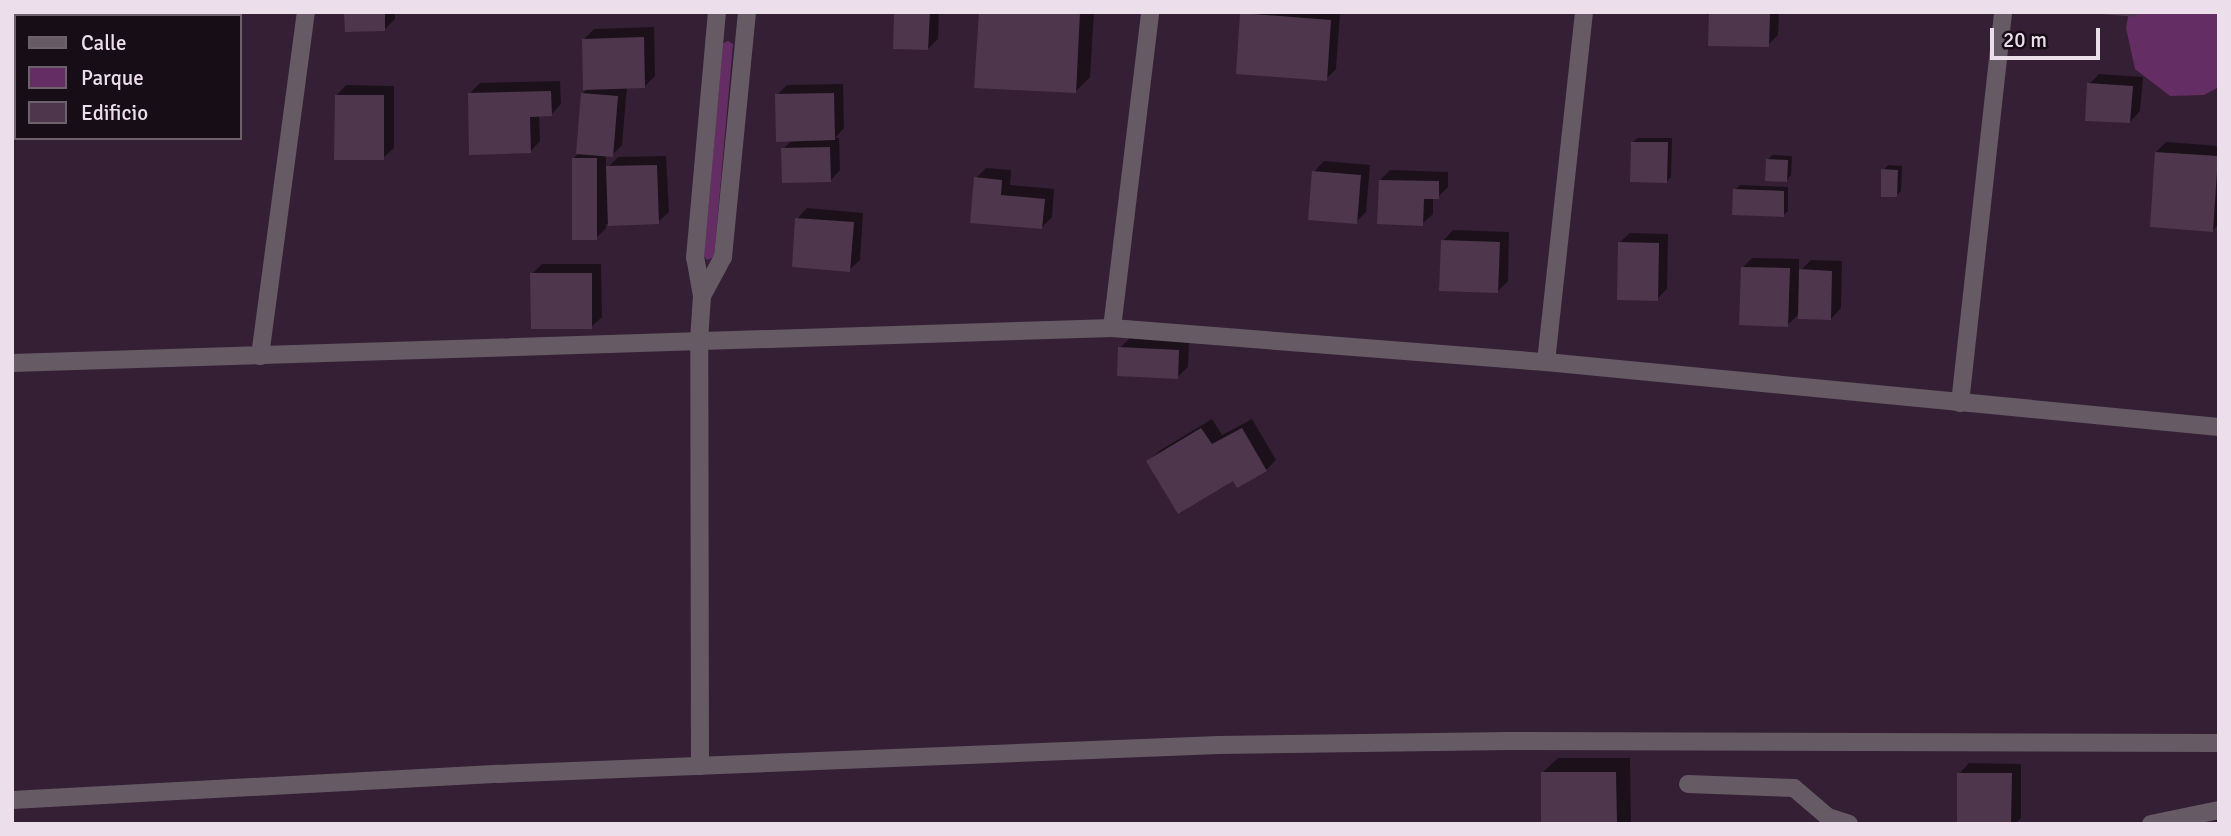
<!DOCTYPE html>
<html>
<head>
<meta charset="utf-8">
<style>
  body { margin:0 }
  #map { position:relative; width:2231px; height:836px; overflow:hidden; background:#351f34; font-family:Signika,sans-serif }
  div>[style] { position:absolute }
  .green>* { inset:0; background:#642d63 }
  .shadow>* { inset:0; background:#0007 }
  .building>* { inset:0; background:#4e374d }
  .minor>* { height:18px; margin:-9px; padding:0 9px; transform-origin:9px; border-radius:9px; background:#665b65 }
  span { translate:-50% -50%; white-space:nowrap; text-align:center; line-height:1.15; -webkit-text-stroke:6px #170d17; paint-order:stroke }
  .frame { position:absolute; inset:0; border:14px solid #eddeec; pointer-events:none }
  .legend { position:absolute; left:14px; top:14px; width:228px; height:126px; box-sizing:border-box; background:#170d17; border:2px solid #6d616c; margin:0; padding:9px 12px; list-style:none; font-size:21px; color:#eddeec }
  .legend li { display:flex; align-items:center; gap:14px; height:35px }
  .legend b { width:35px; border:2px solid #6d616c }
  .scale { position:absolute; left:1990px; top:28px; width:110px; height:32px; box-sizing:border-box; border:4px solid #eddeec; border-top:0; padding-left:9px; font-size:21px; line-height:24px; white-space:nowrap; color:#eddeec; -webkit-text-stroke:5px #170d17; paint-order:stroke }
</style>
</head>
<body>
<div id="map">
  <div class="green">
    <i style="clip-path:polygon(2129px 12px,2219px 12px,2219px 87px,2204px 95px,2170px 96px,2135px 69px,2126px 28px)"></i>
    <i style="clip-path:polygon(728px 41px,733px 44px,714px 257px,707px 260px,704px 256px,723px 43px)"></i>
  </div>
  <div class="shadow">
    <i style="clip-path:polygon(346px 12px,395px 12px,395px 19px,385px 29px)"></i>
    <i style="clip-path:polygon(896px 12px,939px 12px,938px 39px,928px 49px)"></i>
    <i style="clip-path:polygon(980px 12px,1094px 12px,1090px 77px,1076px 91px)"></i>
    <i style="clip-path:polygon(1243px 12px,1340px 12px,1336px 69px,1326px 79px)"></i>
    <i style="clip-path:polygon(1710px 12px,1779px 12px,1778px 35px,1768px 45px)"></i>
    <i style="clip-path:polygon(654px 27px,655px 76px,645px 86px,627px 87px,622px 145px,612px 155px,606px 155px,606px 169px,618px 157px,666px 156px,669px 212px,658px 222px,606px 224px,606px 228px,596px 238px,574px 158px,580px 152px,583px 93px,588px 88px,584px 39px,594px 29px)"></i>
    <i style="clip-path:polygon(2099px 74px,2143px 77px,2140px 111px,2130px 122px,2089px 84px)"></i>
    <i style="clip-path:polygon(560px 81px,561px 104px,551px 115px,539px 115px,540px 141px,530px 152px,470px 93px,480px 83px)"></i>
    <i style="clip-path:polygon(843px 84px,844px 128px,835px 138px,839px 138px,840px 170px,830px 181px,783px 149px,792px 140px,777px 95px,787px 85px)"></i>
    <i style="clip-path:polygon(346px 85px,394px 86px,394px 148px,383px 158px,336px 96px)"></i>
    <i style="clip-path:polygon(1638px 138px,1672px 138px,1671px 177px,1666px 182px,1633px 142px)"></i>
    <i style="clip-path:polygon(2166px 142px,2219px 146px,2219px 224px,2213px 230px,2156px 152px)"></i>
    <i style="clip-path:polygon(1772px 155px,1792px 156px,1791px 175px,1787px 180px,1768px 160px)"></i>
    <i style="clip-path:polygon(1324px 161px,1370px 165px,1366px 212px,1356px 222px,1314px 172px)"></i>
    <i style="clip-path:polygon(1888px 165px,1902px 166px,1901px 191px,1897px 195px,1883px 170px)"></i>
    <i style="clip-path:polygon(986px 168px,1011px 170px,1010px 185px,1054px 189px,1052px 217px,1042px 227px,976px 178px)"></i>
    <i style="clip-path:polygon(1390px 170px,1448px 172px,1448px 187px,1438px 197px,1433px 197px,1433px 214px,1422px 224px,1380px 180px)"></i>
    <i style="clip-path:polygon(1740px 185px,1788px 187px,1788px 211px,1783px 215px,1735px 190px)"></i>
    <i style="clip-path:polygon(807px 208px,863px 213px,860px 260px,849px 270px,797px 219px)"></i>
    <i style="clip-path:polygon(1453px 230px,1509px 232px,1508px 281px,1498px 291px,1443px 241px)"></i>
    <i style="clip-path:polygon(1630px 233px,1668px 234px,1667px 289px,1657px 299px,1619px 243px)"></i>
    <i style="clip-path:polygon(1752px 258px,1799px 259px,1799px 272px,1811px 260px,1842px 261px,1841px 308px,1831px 319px,1800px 313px,1787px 325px,1742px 268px)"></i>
    <i style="clip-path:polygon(542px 264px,601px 264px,602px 317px,591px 327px,532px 274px)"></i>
    <i style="clip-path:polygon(1130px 338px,1189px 341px,1188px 367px,1177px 377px,1120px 348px)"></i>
    <i style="clip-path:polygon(1212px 419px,1222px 435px,1252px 419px,1276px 460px,1266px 470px,1234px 479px,1149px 461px,1159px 451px)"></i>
    <i style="clip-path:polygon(1558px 758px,1630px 758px,1631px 824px,1543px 824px,1543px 772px)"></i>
    <i style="clip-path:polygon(1969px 763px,2021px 764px,2021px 818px,2015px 824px,1959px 824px,1959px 774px)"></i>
  </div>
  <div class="building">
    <i style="clip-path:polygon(344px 12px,385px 12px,385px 31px,345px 32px)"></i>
    <i style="clip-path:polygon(894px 12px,930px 12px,928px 50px,893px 49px)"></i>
    <i style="clip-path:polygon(979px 12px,1080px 12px,1076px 93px,974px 88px)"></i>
    <i style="clip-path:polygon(1709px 12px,1770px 12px,1769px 47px,1708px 46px)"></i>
    <i style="clip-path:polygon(2101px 12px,2137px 12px,2137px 17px,2101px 14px)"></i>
    <i style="clip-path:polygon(1240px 13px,1331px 20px,1327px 81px,1236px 74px)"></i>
    <i style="clip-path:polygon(644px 37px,645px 88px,583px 90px,582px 39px)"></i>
    <i style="clip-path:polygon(2087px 83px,2133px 86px,2130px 123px,2085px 121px)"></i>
    <i style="clip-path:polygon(551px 91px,552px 116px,530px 117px,531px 153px,469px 155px,468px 93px)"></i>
    <i style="clip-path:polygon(581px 93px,618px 96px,613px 157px,576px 154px)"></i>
    <i style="clip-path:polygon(834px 93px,835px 140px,776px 142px,775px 94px)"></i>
    <i style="clip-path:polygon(335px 95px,384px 95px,384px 160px,334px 160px)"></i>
    <i style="clip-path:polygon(1631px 142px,1668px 142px,1667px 183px,1630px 182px)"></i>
    <i style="clip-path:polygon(830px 147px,831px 182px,782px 183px,781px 148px)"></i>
    <i style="clip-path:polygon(2155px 152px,2218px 156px,2213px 232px,2150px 227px)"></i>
    <i style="clip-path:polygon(572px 158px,597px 158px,597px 240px,572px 240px)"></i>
    <i style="clip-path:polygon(1766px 159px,1788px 160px,1787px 182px,1765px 181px)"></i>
    <i style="clip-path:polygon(657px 165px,659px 224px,608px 226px,606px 166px)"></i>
    <i style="clip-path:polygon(1881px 169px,1898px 170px,1897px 197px,1881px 197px)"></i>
    <i style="clip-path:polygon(1312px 171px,1361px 175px,1357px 224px,1308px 220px)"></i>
    <i style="clip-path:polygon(974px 177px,1002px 180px,1001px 195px,1045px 199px,1042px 229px,970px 223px)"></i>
    <i style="clip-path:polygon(1379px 180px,1439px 181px,1439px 199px,1424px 199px,1423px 226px,1377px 224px)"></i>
    <i style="clip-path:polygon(1733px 189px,1784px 191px,1784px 217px,1732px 215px)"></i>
    <i style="clip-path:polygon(795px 218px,854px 222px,850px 272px,792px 267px)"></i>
    <i style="clip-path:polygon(1441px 240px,1500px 242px,1498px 293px,1439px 291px)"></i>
    <i style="clip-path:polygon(1618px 242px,1659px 243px,1658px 301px,1617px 300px)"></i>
    <i style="clip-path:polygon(1741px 267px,1790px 268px,1788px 327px,1739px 325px)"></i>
    <i style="clip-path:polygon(1799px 269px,1832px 271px,1831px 320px,1798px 319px)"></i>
    <i style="clip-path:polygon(530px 273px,592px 273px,592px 329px,531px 329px)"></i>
    <i style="clip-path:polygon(1118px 347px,1179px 350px,1178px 379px,1117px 376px)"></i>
    <i style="clip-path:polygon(1201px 428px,1212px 444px,1242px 428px,1267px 471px,1237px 488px,1233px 481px,1178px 514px,1146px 461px)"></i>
    <i style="clip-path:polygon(1541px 772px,1616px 772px,1617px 824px,1541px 824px)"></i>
    <i style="clip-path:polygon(1957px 773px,2012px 773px,2011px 824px,1957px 824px)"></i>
  </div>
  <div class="minor">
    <i style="left:702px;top:296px;width:44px;rotate:-61.7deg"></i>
    <i style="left:723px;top:257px;width:246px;rotate:-84.4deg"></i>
    <i style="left:1112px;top:328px;width:318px;rotate:-83.1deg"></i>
    <i style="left:260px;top:356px;width:347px;rotate:-82.4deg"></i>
    <i style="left:1546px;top:362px;width:352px;rotate:-83.8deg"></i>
    <i style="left:12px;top:363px;width:1101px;rotate:-1.82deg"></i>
    <i style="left:1112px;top:328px;width:435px;rotate:4.5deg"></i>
    <i style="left:1546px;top:362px;width:676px;rotate:5.52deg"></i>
    <i style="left:1960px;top:403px;width:393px;rotate:-83.7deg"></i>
    <i style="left:700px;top:766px;width:425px;rotate:-90.1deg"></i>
    <i style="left:699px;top:341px;width:45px;rotate:-86.2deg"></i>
    <i style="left:702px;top:296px;width:39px;rotate:-100deg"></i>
    <i style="left:695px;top:258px;width:247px;rotate:-84.9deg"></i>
    <i style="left:1688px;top:784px;width:106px;rotate:2.2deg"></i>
    <i style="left:1794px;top:788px;width:45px;rotate:40.5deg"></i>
    <i style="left:1828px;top:817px;width:22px;rotate:18deg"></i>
    <i style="left:12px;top:800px;width:487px;rotate:-3.1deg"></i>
    <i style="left:498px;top:774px;width:721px;rotate:-2.31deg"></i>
    <i style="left:1218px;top:745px;width:291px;rotate:-0.8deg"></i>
    <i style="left:1509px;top:741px;width:710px;rotate:0.16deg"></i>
    <i style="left:2151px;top:824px;width:69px;rotate:-11.6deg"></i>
  </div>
  <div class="frame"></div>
  <ul class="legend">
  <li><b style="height:9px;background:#665b65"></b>Calle</li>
  <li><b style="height:19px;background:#642d63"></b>Parque</li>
  <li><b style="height:19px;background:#4e374d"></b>Edificio</li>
  </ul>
  <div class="scale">20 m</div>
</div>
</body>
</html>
